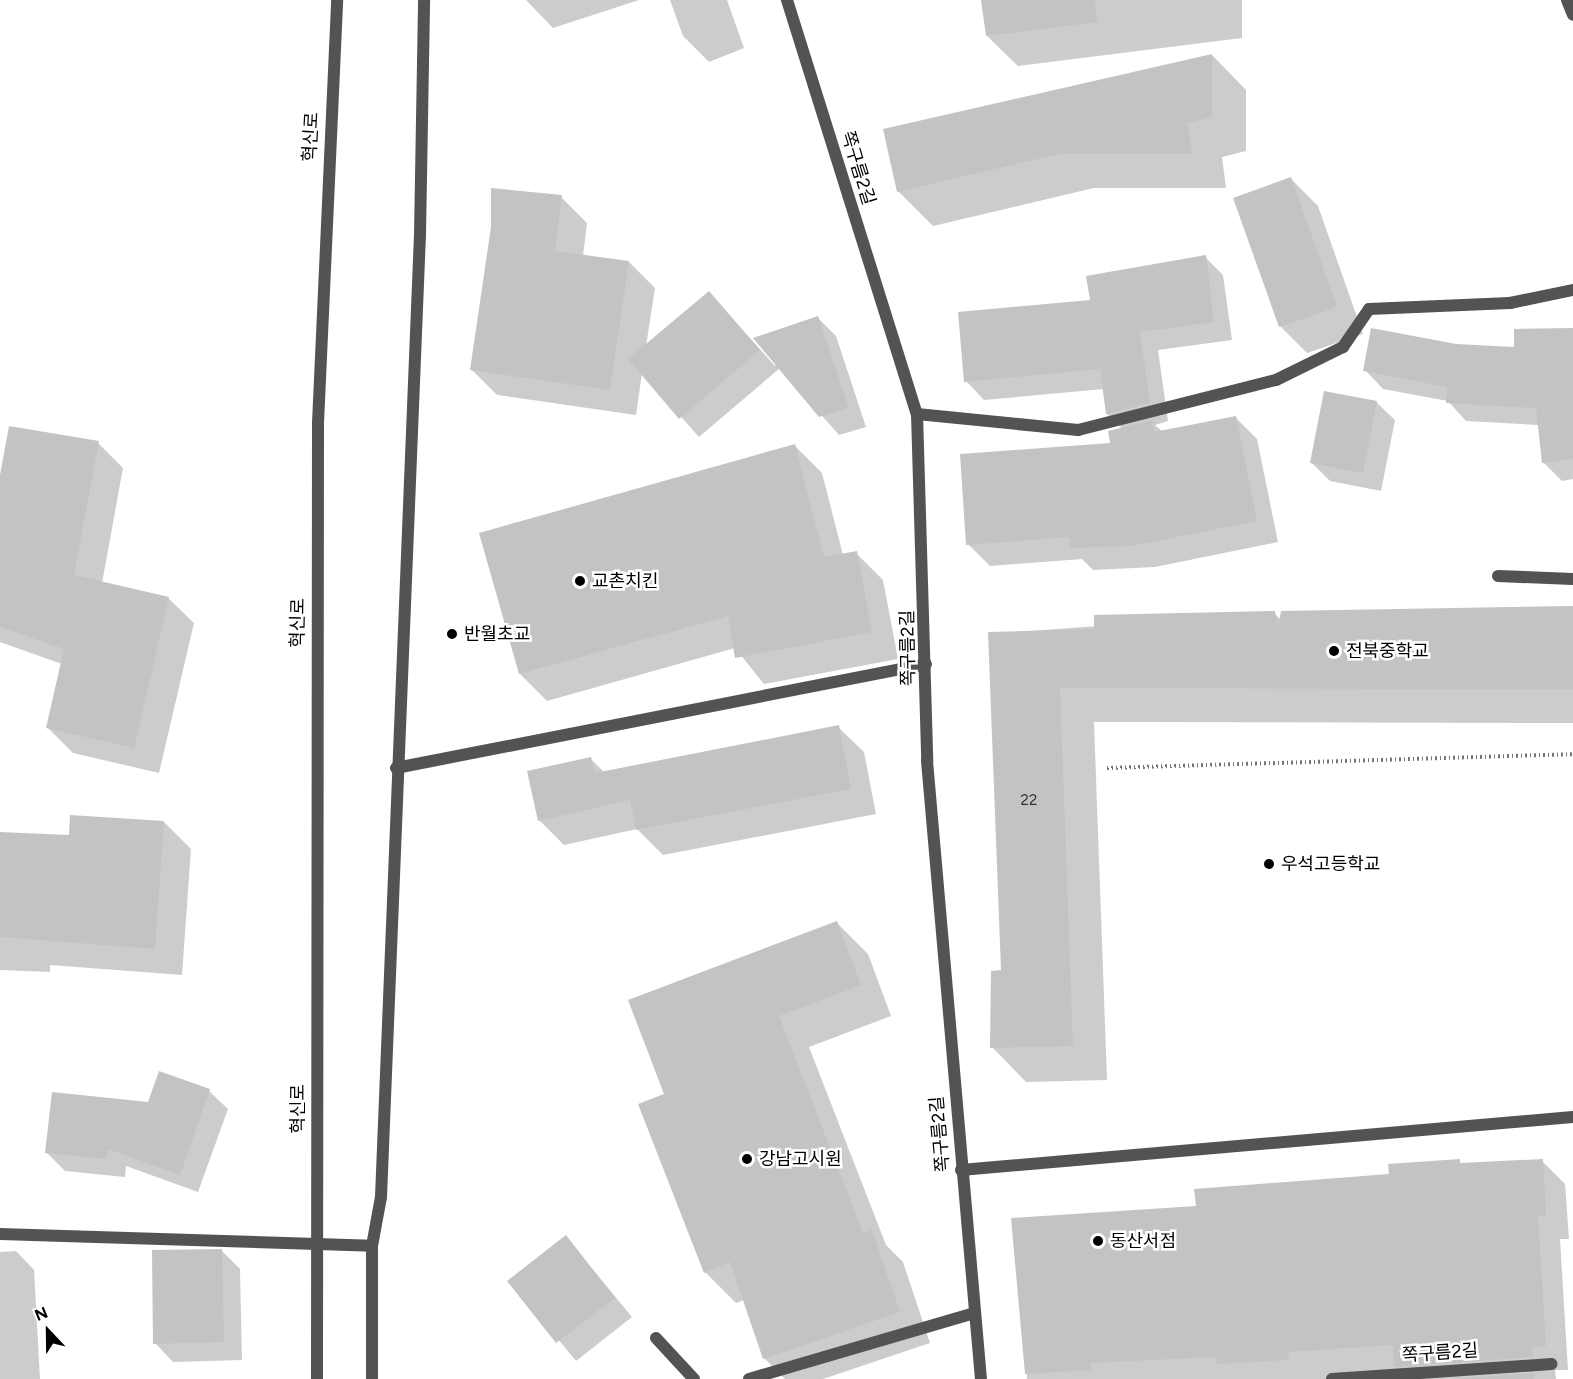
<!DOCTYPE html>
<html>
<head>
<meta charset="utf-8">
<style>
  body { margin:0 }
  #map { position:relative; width:1573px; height:1379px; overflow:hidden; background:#fff; font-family:Figtree,"Noto Sans KR",sans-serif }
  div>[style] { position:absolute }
  .shadow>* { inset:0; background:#0003 }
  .building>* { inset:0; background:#c3c3c3 }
  .path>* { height:4px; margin-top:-2px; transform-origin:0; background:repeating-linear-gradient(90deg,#757575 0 1.5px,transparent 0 4.5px) }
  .service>* { height:12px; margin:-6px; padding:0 6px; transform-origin:6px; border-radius:6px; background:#535353 }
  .minor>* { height:12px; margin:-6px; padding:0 6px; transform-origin:6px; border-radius:6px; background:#535353 }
  .tertiary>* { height:12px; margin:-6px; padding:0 6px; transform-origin:6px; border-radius:6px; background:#535353 }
  .dots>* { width:16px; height:16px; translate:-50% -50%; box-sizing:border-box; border:3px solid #fff; border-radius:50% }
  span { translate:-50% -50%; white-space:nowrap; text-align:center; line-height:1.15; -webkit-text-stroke:5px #fff; paint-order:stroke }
  .number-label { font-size:15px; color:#313131 }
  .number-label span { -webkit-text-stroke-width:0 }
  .street-label { font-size:18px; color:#000 }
  .poi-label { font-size:18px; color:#000 }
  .left { translate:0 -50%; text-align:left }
  .north { position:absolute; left:18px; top:1301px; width:60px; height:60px; -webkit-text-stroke:4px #fff; paint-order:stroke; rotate:338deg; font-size:16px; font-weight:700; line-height:24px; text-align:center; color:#000 }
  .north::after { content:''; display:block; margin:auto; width:21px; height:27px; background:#000; clip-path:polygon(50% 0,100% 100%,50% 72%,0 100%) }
</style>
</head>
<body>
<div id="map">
  <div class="shadow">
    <i style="clip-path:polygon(526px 0,639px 0,553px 28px)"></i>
    <i style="clip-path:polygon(670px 0,727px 0,744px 48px,709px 62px,683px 36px)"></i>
    <i style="clip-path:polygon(983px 0,1242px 0,1242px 38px,1018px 66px,987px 36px)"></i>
    <i style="clip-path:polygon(1212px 55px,1246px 90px,1246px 151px,1222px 157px,1226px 188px,1094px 188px,933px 226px,898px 191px)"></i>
    <i style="clip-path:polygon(1291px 179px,1318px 206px,1363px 334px,1307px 353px,1280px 326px)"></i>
    <i style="clip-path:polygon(561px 197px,587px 223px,583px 256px,629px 262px,655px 288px,646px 346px,709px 293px,775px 366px,818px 318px,836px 336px,866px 427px,839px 435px,780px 368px,699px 437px,642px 373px,636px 415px,497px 395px,471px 369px)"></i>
    <i style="clip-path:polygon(1205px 257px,1223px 275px,1232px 340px,1158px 350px,1168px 421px,1155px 425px,1163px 432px,1235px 417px,1257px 439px,1278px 542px,1155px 567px,1093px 570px,1082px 559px,990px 566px,968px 544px,1112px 444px,1123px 429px,1107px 414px,1104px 389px,984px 400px,966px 381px,1092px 302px)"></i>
    <i style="clip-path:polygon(1573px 330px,1573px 479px,1562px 481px,1543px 462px,1539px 425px,1466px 421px,1448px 401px,1383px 389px,1365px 370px,1456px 345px,1516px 349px)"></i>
    <i style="clip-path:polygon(1376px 402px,1395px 420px,1381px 491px,1330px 481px,1312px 463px)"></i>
    <i style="clip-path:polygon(98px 443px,123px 468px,102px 583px,168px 598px,194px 623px,159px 773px,73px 753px,48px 728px,62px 664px,0 642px,0 483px)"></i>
    <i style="clip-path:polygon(795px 446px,822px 473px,843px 555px,856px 553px,883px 580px,898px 659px,764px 684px,735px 648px,547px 701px,520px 674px)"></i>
    <i style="clip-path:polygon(1573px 608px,1573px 723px,1094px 722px,1107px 1080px,1026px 1082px,992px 1047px,1003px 972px,990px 634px,1274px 613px,1281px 620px)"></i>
    <i style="clip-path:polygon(838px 727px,864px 752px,876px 814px,663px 855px,637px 829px,564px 845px,539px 820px,591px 759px,605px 773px)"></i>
    <i style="clip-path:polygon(164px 822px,191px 849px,182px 975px,50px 965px,50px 972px,0 970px,0 833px,70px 836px)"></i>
    <i style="clip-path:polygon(837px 923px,868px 954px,891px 1016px,809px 1047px,886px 1245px,903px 1262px,930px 1343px,823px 1379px,785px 1379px,764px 1358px,744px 1300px,736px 1303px,705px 1272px,665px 1095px)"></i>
    <i style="clip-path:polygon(160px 1073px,209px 1091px,228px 1109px,198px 1192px,126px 1166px,125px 1177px,65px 1171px,47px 1153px,149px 1103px)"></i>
    <i style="clip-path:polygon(1542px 1161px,1565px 1184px,1569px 1239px,1560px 1239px,1568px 1370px,1555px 1370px,1556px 1379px,1027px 1379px,1013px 1220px,1197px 1208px,1390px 1176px)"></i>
    <i style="clip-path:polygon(566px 1237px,632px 1317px,576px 1361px,510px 1281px)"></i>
    <i style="clip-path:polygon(16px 1251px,34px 1270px,40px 1379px,0 1379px,0 1252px)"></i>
    <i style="clip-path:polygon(222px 1251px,240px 1269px,242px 1360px,173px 1362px,155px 1343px)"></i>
  </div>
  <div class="building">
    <i style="clip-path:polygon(981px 0,1095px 0,1097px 22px,986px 36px)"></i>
    <i style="clip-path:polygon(1212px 54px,1212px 117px,1188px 123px,1192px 154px,1059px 154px,897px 192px,883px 129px)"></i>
    <i style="clip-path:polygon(1291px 177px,1337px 307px,1279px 327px,1233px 198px)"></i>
    <i style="clip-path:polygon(491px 188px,562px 195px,555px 251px,629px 261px,610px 390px,470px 370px,491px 227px)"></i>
    <i style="clip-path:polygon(1206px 255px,1214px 322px,1140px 332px,1150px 403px,1106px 414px,1100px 369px,964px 382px,958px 312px,1090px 300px,1086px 276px)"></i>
    <i style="clip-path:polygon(709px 291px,760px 350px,679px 419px,628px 359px)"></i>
    <i style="clip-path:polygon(818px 316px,849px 408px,819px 417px,753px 338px)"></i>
    <i style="clip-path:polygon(1371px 328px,1456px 344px,1514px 347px,1514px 329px,1573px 328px,1573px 459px,1542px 463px,1536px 408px,1446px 403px,1447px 387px,1363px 371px)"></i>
    <i style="clip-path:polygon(1324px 391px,1377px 401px,1363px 473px,1310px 463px)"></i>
    <i style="clip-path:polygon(1236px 416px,1257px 521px,1132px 546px,1070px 548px,1069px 537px,966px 545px,960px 454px,1110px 443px,1108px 431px,1152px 420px,1154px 432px)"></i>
    <i style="clip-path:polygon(9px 426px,99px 441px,74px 575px,169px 597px,134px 748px,46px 728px,64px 649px,0 627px,0 475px)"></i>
    <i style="clip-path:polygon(795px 444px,824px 557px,857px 551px,872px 632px,735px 658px,728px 616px,519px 674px,479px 533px)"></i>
    <i style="clip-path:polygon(1573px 606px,1573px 689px,1060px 688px,1073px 1046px,990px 1048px,991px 971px,1001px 970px,988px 632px,1094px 629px,1094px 615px,1275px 611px,1278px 627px,1281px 611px)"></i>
    <i style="clip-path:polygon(839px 725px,851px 789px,636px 830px,630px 800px,538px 821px,527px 771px,591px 757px,595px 773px)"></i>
    <i style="clip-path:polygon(70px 815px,164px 821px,155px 949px,0 937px,0 832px,69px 835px)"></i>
    <i style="clip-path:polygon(837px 921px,861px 985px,779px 1016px,863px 1233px,872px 1230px,900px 1312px,763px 1359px,730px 1262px,704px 1273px,638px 1104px,664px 1094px,628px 1000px)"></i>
    <i style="clip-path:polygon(159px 1071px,210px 1089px,180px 1175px,108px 1149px,107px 1159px,45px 1153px,52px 1092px,148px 1102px)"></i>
    <i style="clip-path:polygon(1460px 1159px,1460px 1163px,1543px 1159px,1546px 1216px,1538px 1216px,1546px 1346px,1532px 1347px,1533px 1357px,1394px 1367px,1393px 1345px,1288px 1352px,1289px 1360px,1217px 1364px,1216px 1357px,1090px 1363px,1091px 1370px,1025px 1374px,1011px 1218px,1196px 1206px,1194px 1189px,1389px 1174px,1388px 1164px)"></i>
    <i style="clip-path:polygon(566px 1235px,615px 1298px,556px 1343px,507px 1281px)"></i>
    <i style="clip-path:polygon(222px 1249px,224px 1342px,153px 1344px,152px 1250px)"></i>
    <i style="clip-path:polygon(1534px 1373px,1534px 1379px,1453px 1379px)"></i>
  </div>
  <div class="path">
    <i style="left:1107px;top:768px;width:466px;rotate:-1.7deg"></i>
  </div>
  <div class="service">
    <i style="left:1498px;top:576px;width:75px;rotate:2.3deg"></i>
    <i style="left:961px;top:1170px;width:614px;rotate:-4.95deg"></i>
  </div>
  <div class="minor">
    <i style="left:787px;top:0;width:434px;rotate:72.6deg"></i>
    <i style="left:917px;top:414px;width:347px;rotate:88.3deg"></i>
    <i style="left:927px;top:761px;width:620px;rotate:85.01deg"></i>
    <i style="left:1567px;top:0;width:16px;rotate:68deg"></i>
    <i style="left:917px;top:414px;width:162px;rotate:5.7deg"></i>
    <i style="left:1078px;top:430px;width:204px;rotate:-14.2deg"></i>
    <i style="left:1276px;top:380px;width:75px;rotate:-26.2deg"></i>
    <i style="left:1343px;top:347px;width:46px;rotate:-55.6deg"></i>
    <i style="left:1369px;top:309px;width:141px;rotate:-2.4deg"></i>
    <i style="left:1510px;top:303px;width:64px;rotate:-11.7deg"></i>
    <i style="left:396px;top:768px;width:540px;rotate:-11.1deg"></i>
    <i style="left:0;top:1234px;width:372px;rotate:1.8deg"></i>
    <i style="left:656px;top:1338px;width:56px;rotate:47.2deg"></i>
    <i style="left:749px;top:1379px;width:234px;rotate:-16.3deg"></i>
    <i style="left:1332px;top:1379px;width:220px;rotate:-3.9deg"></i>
  </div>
  <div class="tertiary">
    <i style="left:317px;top:1379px;width:956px;rotate:-89.94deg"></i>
    <i style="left:318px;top:423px;width:423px;rotate:-87.4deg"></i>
    <i style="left:372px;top:1379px;width:133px;rotate:-90deg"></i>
    <i style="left:372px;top:1246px;width:50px;rotate:-79.6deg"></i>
    <i style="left:381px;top:1197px;width:963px;rotate:-87.68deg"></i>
    <i style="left:420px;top:235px;width:235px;rotate:-89deg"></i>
  </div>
  <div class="dots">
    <i style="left:580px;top:581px;background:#000"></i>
    <i style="left:452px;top:634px;background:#000"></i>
    <i style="left:1334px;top:651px;background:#000"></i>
    <i style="left:1269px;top:864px;background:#000"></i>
    <i style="left:747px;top:1159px;background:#000"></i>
    <i style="left:1098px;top:1241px;background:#000"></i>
  </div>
  <div class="number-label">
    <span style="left:1029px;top:801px">22</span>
  </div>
  <div class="street-label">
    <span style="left:311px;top:137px;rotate:-87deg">혁신로</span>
    <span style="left:858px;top:168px;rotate:73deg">쪽구름2길</span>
    <span style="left:298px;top:623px;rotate:-89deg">혁신로</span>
    <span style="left:908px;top:648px;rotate:-91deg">쪽구름2길</span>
    <span style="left:298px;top:1109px;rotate:-90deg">혁신로</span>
    <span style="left:940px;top:1134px;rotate:-95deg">쪽구름2길</span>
    <span style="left:1440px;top:1353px;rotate:-4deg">쪽구름2길</span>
  </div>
  <div class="poi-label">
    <span class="left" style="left:592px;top:581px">교촌치킨</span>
    <span class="left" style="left:464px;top:634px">반월초교</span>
    <span class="left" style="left:1346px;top:651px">전북중학교</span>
    <span class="left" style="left:1281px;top:864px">우석고등학교</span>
    <span class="left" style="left:759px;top:1159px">강남고시원</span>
    <span class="left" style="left:1110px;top:1241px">동산서점</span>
  </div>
  <div class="north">N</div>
</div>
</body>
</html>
